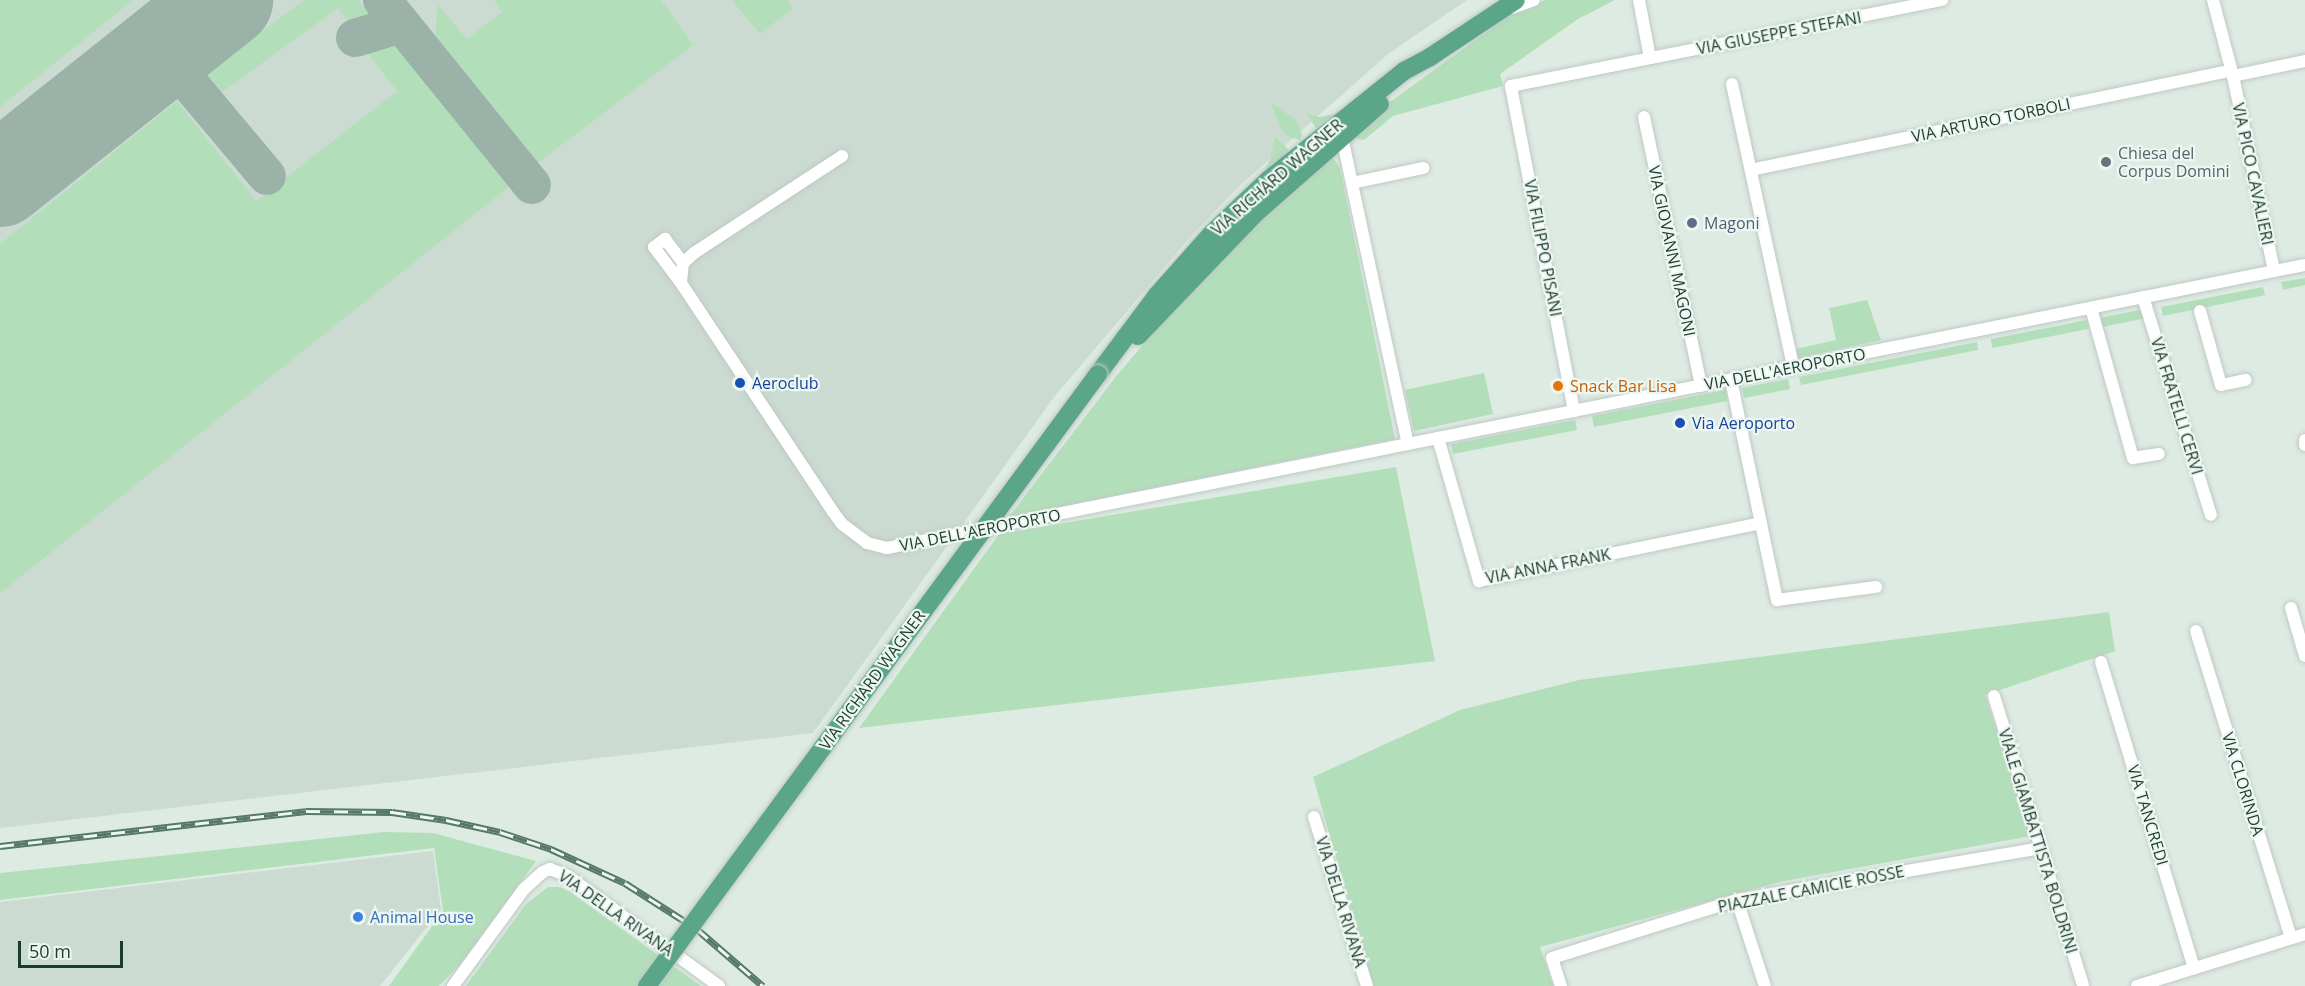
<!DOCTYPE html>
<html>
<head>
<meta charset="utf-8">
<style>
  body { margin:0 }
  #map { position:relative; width:2305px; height:986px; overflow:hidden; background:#ddebe3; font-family:"Open Sans",sans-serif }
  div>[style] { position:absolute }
  .built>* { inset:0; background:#cbdbd1 }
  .green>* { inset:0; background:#b2dfb9 }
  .taxiway>* { height:38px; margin:-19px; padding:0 19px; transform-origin:19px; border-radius:19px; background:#9ab2a7 }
  .runway>* { height:94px; margin:-47px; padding:0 47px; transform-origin:47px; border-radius:47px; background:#9ab2a7 }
  .roads { filter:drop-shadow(0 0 2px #c0c8c5) drop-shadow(0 0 2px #c0c8c5) }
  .minor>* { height:12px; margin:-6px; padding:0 6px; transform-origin:6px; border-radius:6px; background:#fff }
  .primary>* { height:18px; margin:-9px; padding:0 9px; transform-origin:9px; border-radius:9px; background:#5ba689 }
  .rail>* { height:7px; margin-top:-3.5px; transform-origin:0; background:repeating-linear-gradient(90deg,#edf7f1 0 14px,#56786b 0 28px); box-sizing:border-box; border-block:2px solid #56786b }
  .bridges { filter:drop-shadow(0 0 2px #c0c8c5) drop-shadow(0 0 2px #c0c8c5) }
  .primary-bridge>* { height:18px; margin:-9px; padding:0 9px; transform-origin:9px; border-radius:9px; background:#5ba689 }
  .dots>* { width:16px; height:16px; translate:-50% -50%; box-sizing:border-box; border:3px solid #edf7f1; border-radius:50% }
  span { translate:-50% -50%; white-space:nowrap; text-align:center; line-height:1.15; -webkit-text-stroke:4.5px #edf7f1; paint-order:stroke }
  .street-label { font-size:16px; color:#1d3c30 }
  .worship-label { font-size:16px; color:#5b616d }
  .left { translate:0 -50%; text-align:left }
  .service-label { font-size:16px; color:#4e5e75 }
  .transit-label { font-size:16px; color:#164399 }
  .food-label { font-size:16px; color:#c56008 }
  .shop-label { font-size:16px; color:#366cbe }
  .scale { position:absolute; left:18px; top:941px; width:105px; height:27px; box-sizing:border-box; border:3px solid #1d3c30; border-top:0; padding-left:8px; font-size:18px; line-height:21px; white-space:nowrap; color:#1d3c30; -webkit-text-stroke:4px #edf7f1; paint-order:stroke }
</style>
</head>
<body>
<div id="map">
  <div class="built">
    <i style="clip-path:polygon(0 0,1467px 0,1388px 54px,1236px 189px,1185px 243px,1054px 397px,813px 733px,0 828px)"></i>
    <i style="clip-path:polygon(433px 851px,441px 909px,380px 986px,0 986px,0 902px)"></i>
  </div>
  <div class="green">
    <i style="clip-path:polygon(0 0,133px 0,0 107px)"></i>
    <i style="clip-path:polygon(304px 0,358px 0,370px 17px,354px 29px,338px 8px,218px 95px,203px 75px)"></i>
    <i style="clip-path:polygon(494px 0,661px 0,693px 45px,538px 163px,435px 35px,438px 5px,467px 39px,502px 12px)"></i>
    <i style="clip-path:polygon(732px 0,787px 0,793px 8px,760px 34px)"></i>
    <i style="clip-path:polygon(1545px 0,1615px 0,1578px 19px,1500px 74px,1503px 86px,1393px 116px,1364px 140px,1357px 139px,1355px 133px,1361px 123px,1510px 15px,1528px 10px)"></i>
    <i style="clip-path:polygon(399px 41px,510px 186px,0 593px,0 244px,177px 101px,256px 201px,397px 91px,366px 51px)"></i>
    <i style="clip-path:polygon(1270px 102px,1296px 120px,1302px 135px,1300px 140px,1289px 137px,1283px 132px)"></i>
    <i style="clip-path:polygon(1307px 114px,1319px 117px,1336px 114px,1317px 130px)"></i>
    <i style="clip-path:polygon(1275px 137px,1291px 152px,1260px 179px,1271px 158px)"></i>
    <i style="clip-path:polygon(1326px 157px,1334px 159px,1340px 168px,1395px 439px,1009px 517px,1117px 375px,1225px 250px)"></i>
    <i style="clip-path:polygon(2305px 278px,2305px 285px,2283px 290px,2281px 282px)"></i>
    <i style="clip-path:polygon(2263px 287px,2265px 295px,2163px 316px,2161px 307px)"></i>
    <i style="clip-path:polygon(1867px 300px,1881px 340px,1799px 358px,1796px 349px,1836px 340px,1829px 308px)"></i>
    <i style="clip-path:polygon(2144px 309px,2146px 318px,2102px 327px,2100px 318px)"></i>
    <i style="clip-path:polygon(2087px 320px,2088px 329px,1992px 348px,1991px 339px)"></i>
    <i style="clip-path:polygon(1977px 342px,1978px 350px,1801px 385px,1799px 377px)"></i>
    <i style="clip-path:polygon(1484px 373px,1493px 414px,1414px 431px,1405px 390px)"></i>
    <i style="clip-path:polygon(1788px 379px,1790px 389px,1744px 398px,1742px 388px)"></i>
    <i style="clip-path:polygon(1726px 390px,1727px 401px,1594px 427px,1592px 416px)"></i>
    <i style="clip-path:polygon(1575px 420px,1577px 430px,1453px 454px,1451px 444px)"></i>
    <i style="clip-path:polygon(1396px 467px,1435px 661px,859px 728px,999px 534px)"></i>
    <i style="clip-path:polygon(2109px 612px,2115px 651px,1985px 695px,2031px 836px,1784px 881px,1540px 947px,1553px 986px,1373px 986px,1313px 777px,1460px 710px,1579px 680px)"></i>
    <i style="clip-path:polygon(384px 832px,433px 833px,536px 861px,462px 962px,439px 986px,389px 986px,443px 911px,434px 848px,0 900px,0 873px)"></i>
    <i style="clip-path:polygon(548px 887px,560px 887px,570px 892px,701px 986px,466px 986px,526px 904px)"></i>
  </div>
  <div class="taxiway">
    <i style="left:382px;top:0;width:238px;rotate:51deg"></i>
    <i style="left:355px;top:38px;width:48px;rotate:-16.9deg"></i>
    <i style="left:162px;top:51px;width:163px;rotate:50deg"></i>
  </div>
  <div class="runway">
    <i style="left:0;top:180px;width:289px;rotate:-38.5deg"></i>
  </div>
  <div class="roads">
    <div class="minor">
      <i style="left:1639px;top:0;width:59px;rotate:79.3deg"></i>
      <i style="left:2213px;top:0;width:79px;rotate:75.3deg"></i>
      <i style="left:2233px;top:76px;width:199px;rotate:78.1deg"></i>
      <i style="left:1511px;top:8px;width:24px;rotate:-19deg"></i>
      <i style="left:2233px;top:76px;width:74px;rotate:-11.8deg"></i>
      <i style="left:1732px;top:84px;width:289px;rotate:77.8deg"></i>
      <i style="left:1644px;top:117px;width:275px;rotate:78deg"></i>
      <i style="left:1342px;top:137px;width:314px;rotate:77.9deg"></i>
      <i style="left:1751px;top:170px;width:490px;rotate:-11.7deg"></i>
      <i style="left:1352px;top:183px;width:73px;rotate:-11.9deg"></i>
      <i style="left:683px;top:263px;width:15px;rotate:-42deg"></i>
      <i style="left:694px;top:253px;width:177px;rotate:-33.2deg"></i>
      <i style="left:681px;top:283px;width:45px;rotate:-126.9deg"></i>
      <i style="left:654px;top:247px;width:14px;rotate:-36deg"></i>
      <i style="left:665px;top:239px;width:30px;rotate:53deg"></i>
      <i style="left:683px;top:263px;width:20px;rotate:96deg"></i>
      <i style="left:681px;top:283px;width:275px;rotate:56.4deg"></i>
      <i style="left:833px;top:512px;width:15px;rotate:53deg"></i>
      <i style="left:842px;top:524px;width:31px;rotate:37deg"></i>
      <i style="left:867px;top:543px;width:21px;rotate:14deg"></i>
      <i style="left:887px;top:548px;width:1446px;rotate:-11.29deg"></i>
      <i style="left:2143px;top:297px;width:228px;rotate:72.7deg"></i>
      <i style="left:2091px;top:308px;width:156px;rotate:74.4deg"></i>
      <i style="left:2133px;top:458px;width:26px;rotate:-9deg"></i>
      <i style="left:2200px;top:311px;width:77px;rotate:74.2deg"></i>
      <i style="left:2221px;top:385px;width:25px;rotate:-12deg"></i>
      <i style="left:1731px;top:380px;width:225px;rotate:78.2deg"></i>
      <i style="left:1777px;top:600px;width:100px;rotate:-7.5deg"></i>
      <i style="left:1574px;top:411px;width:331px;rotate:-101deg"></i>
      <i style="left:1511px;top:86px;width:440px;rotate:-11.3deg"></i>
      <i style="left:1438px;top:438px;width:149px;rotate:74deg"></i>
      <i style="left:1479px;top:581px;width:288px;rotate:-11.6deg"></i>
      <i style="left:2305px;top:440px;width:5px;rotate:90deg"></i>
      <i style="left:2291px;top:608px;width:50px;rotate:73.7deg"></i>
      <i style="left:2196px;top:631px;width:321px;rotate:72.8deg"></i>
      <i style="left:2101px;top:662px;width:320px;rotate:73.1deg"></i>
      <i style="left:1994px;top:696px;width:303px;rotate:72.9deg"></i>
      <i style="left:1314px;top:817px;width:177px;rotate:72.6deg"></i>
      <i style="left:1737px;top:900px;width:90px;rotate:72deg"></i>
      <i style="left:453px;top:986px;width:120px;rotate:-53.8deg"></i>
      <i style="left:524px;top:889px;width:25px;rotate:-42deg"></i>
      <i style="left:543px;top:872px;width:8px;rotate:-23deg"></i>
      <i style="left:550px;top:869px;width:19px;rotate:21deg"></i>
      <i style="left:568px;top:876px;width:187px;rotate:36.1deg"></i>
      <i style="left:1561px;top:986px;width:29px;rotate:-108deg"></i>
      <i style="left:1552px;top:958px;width:194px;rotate:-17.4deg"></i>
      <i style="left:1737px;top:900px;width:308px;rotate:-9.7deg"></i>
      <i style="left:2137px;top:986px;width:176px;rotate:-17.2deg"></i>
    </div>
    <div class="primary">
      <i style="left:1138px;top:336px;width:170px;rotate:-46.2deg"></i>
      <i style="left:1256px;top:213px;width:165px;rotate:-41.3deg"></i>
      <i style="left:1098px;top:374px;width:99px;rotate:-53.2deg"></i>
      <i style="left:1157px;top:295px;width:83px;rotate:-48.4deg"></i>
      <i style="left:1212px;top:233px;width:77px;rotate:-43.4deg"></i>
      <i style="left:1268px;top:180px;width:174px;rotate:-38.7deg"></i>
      <i style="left:1404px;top:71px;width:30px;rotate:-28deg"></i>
      <i style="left:1430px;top:57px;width:103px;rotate:-33.5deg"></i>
    </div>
  </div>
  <div class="rail">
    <i style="left:0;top:846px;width:308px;rotate:-6.5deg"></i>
    <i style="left:306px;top:811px;width:86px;rotate:0.7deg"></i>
    <i style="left:392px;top:812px;width:55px;rotate:8.4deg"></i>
    <i style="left:446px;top:820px;width:55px;rotate:12.5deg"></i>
    <i style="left:500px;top:832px;width:54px;rotate:18.4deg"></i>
    <i style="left:551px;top:849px;width:81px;rotate:24.7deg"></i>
    <i style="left:625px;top:883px;width:85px;rotate:32.6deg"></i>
    <i style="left:697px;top:929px;width:87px;rotate:40.8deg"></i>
  </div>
  <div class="bridges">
    <div class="primary-bridge">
      <i style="left:647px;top:986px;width:760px;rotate:-53.61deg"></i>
    </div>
  </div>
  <div class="dots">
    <i style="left:2106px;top:162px;background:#6b7280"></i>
    <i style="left:1692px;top:223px;background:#5c6f8a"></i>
    <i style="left:740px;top:383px;background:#1a4fb4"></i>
    <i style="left:1558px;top:386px;background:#e8710a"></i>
    <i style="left:1680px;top:423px;background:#1a4fb4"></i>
    <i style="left:358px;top:917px;background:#3f7fe0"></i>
  </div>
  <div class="street-label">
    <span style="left:1779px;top:33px;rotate:-11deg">VIA GIUSEPPE STEFANI</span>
    <span style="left:1991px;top:120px;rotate:-12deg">VIA ARTURO TORBOLI</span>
    <span style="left:2253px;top:174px;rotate:78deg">VIA PICO CAVALIERI</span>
    <span style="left:1277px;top:177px;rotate:-41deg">VIA RICHARD WAGNER</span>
    <span style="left:1543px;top:248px;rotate:79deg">VIA FILIPPO PISANI</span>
    <span style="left:1672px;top:251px;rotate:78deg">VIA GIOVANNI MAGONI</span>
    <span style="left:1785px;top:369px;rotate:-11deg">VIA DELL'AEROPORTO</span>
    <span style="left:2177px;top:406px;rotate:73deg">VIA FRATELLI CERVI</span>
    <span style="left:980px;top:530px;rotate:-11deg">VIA DELL'AEROPORTO</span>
    <span style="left:1548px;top:566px;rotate:-11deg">VIA ANNA FRANK</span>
    <span style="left:872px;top:680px;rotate:-54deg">VIA RICHARD WAGNER</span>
    <span style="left:2243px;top:784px;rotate:73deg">VIA CLORINDA</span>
    <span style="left:2148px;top:815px;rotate:73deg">VIA TANCREDI</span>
    <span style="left:2038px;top:841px;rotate:73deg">VIALE GIAMBATTISTA BOLDRINI</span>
    <span style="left:1811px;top:889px;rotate:-11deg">PIAZZALE CAMICIE ROSSE</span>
    <span style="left:1341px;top:902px;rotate:73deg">VIA DELLA RIVANA</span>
    <span style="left:616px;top:913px;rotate:35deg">VIA DELLA RIVANA</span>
  </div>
  <div class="worship-label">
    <span class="left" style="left:2118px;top:162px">Chiesa del<br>Corpus Domini</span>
  </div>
  <div class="service-label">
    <span class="left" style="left:1704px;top:223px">Magoni</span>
  </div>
  <div class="transit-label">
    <span class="left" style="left:752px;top:383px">Aeroclub</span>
    <span class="left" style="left:1692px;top:423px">Via Aeroporto</span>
  </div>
  <div class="food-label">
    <span class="left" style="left:1570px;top:386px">Snack Bar Lisa</span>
  </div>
  <div class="shop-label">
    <span class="left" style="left:370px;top:917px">Animal House</span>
  </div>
  <div class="scale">50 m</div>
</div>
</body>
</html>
